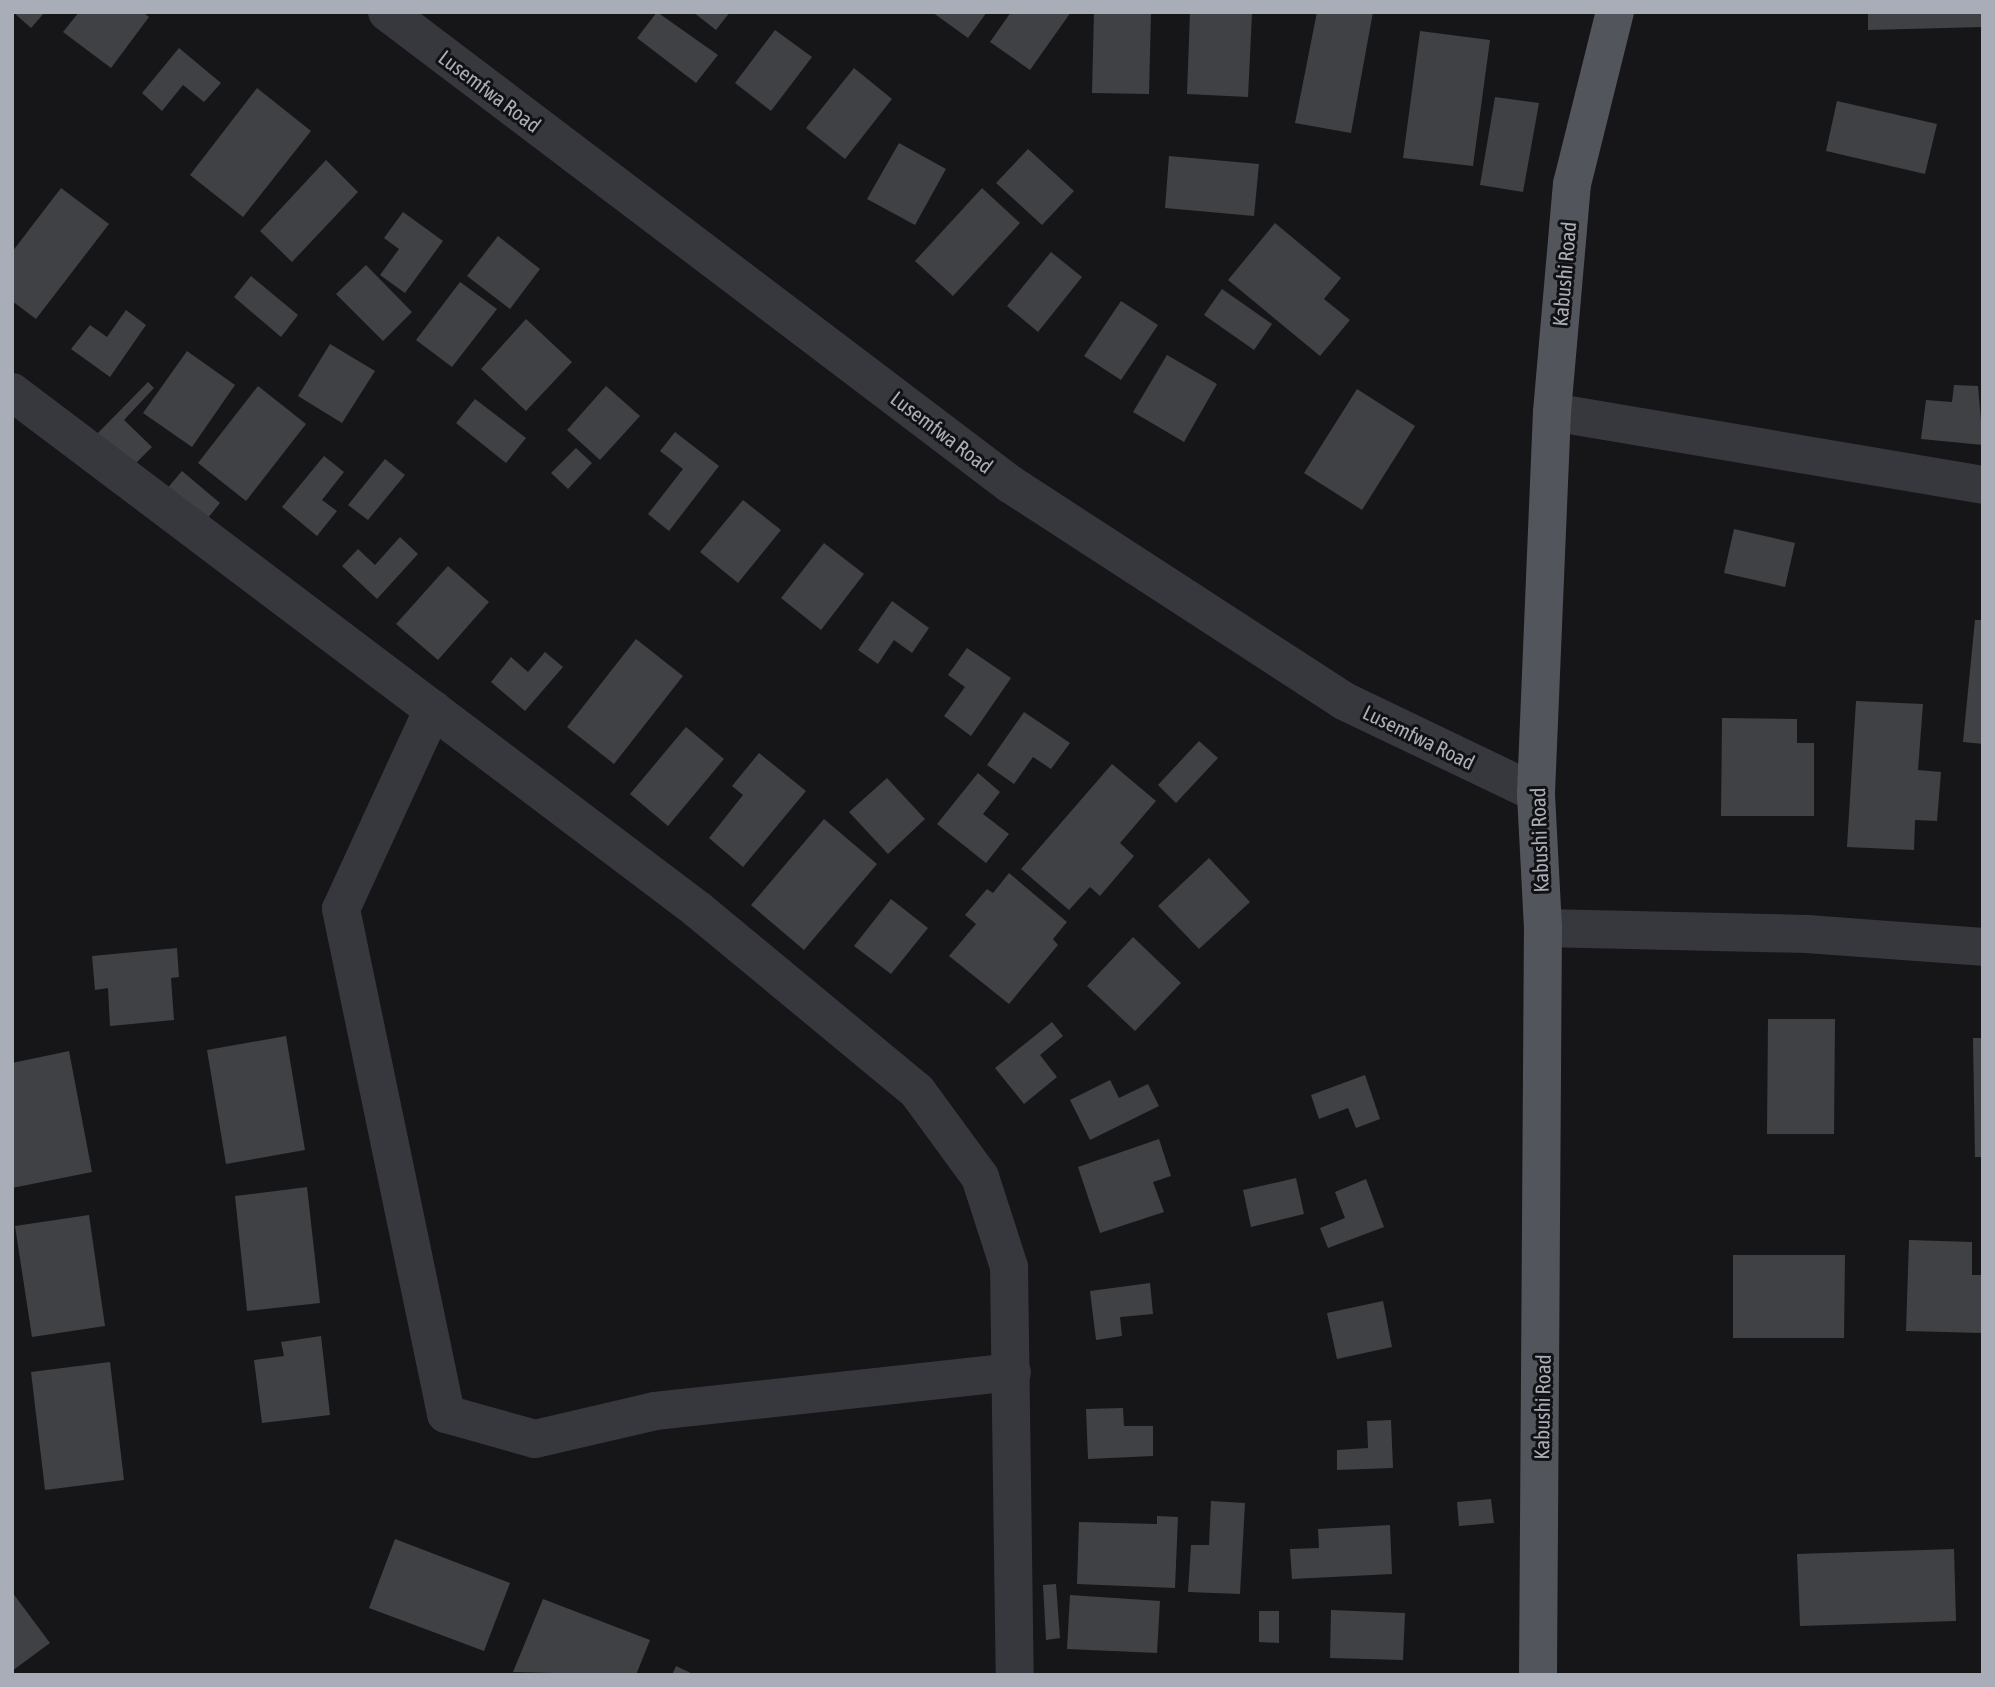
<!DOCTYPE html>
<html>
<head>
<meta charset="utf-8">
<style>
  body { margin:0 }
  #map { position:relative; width:1995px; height:1687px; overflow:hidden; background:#161618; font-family:"Asap Condensed",sans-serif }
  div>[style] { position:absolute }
  .building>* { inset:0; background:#404145 }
  .minor>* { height:38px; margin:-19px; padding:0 19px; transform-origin:19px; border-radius:19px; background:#37383d }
  .major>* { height:38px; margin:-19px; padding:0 19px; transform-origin:19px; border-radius:19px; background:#53555c }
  span { translate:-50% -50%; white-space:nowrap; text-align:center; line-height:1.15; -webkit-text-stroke:6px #111113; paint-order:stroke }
  .street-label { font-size:21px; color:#a8adb8 }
  .frame { position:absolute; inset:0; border:14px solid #a8adb8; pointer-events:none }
</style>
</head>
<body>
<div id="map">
  <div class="building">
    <i style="clip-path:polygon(13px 12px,45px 12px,31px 28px)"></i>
    <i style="clip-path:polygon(79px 12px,143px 12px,149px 17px,111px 68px,63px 32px)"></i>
    <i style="clip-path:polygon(657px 12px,718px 55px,696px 83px,637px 38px)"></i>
    <i style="clip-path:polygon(693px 12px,730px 12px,716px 30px)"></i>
    <i style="clip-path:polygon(932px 12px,987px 12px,968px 38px)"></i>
    <i style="clip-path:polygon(1011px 12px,1071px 12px,1030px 70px,990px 42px)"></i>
    <i style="clip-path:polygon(1094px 12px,1151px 12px,1149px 94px,1092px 93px)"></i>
    <i style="clip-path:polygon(1190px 12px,1252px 14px,1248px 97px,1187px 94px)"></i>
    <i style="clip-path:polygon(1317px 12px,1373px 12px,1351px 133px,1295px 123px)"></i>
    <i style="clip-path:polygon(1868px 12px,1983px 12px,1983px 27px,1868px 30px)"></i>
    <i style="clip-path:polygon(775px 30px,812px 57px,771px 111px,735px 83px)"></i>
    <i style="clip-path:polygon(1420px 31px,1490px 40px,1473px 166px,1403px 158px)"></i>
    <i style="clip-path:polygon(179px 48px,221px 83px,204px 102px,183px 85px,162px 111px,142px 93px)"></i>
    <i style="clip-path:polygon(854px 68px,892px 99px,845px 159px,806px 128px)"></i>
    <i style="clip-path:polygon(257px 88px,311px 131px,243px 217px,190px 175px)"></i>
    <i style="clip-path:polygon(1495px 97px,1539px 103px,1523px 192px,1480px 185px)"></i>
    <i style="clip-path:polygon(1837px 101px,1937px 124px,1925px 174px,1826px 151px)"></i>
    <i style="clip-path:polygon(899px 143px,946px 169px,915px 225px,867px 199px)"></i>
    <i style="clip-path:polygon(1028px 149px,1074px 191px,1042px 225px,996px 183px)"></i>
    <i style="clip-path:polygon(1169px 156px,1259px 164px,1254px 216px,1165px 208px)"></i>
    <i style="clip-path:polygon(326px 160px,358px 192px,292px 262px,260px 231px)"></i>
    <i style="clip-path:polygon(61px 188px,109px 224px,36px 319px,12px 301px,12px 252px)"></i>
    <i style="clip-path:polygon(982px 188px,1020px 223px,953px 296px,915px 261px)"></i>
    <i style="clip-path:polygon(403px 212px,443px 241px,405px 293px,380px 275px,399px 249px,384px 238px)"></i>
    <i style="clip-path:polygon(1275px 223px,1341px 278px,1324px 299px,1350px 320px,1320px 356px,1228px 280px)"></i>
    <i style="clip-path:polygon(498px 236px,540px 269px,510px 309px,467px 276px)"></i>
    <i style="clip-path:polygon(1051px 252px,1082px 277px,1038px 332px,1007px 306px)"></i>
    <i style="clip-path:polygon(366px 265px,412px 312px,383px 341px,336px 294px)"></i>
    <i style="clip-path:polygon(251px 276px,298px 315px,281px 337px,234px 297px)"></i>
    <i style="clip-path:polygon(460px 282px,497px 309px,452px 367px,416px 340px)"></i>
    <i style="clip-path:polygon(1222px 289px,1272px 324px,1254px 350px,1204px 315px)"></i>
    <i style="clip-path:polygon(1121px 301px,1158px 325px,1121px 380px,1084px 356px)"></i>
    <i style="clip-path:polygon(126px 310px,146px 325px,110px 377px,71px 349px,90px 325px,107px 337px)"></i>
    <i style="clip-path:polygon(526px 319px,572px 362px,526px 411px,481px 369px)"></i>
    <i style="clip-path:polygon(330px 344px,375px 371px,342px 423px,298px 396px)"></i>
    <i style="clip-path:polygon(187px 351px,235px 385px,192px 447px,143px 413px)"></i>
    <i style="clip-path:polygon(1167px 355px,1217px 384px,1184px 442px,1133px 412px)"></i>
    <i style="clip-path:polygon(148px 382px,154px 388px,124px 420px,152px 447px,130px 469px,95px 436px)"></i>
    <i style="clip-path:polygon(1954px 385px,1978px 386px,1983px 445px,1921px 439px,1926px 400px,1952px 402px)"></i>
    <i style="clip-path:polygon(258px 386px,306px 424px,246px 501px,198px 463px)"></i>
    <i style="clip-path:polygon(606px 386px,640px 416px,600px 460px,567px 430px)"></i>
    <i style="clip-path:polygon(1357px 389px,1415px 426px,1362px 510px,1304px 473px)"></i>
    <i style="clip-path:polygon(475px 399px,526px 438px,506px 463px,456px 423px)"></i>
    <i style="clip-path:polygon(675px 432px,719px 466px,669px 531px,648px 514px,683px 469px,660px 451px)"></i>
    <i style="clip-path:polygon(576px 448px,592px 463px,568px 489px,551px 473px)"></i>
    <i style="clip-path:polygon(324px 456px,344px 472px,322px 500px,337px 511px,317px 536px,282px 507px)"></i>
    <i style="clip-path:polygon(385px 459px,405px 475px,368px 520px,348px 505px)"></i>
    <i style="clip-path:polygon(182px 471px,220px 503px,203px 524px,165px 491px)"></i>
    <i style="clip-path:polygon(743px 500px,781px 530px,738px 583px,700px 552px)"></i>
    <i style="clip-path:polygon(1734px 529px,1795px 543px,1785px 587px,1724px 573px)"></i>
    <i style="clip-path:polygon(400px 537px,418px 554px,377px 599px,342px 566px,358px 549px,375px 565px)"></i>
    <i style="clip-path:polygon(824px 543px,864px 574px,821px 630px,781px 598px)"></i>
    <i style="clip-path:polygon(448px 566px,489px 602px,438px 660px,396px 624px)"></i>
    <i style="clip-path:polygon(892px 601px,929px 628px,912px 653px,894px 640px,878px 664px,858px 650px)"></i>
    <i style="clip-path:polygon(1975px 620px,1983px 620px,1983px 744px,1963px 742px)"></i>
    <i style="clip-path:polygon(636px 639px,683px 676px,614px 764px,567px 727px)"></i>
    <i style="clip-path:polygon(967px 648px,1011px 678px,971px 736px,944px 716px,965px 687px,948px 675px)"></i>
    <i style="clip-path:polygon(545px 652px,563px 667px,525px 711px,491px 682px,511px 657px,528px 672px)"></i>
    <i style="clip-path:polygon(1856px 701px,1923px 704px,1918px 770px,1941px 772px,1937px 821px,1915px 820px,1914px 850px,1847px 847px)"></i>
    <i style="clip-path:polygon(1024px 712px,1070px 743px,1051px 769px,1033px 757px,1014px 784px,987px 765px)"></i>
    <i style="clip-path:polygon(1722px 718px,1797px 719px,1797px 743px,1814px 743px,1814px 816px,1721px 816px)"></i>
    <i style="clip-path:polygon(686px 727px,724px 759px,668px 826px,630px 794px)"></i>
    <i style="clip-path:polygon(1199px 741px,1218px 758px,1176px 803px,1158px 785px)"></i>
    <i style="clip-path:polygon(759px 753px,806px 791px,743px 867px,709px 838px,743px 795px,732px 786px)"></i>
    <i style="clip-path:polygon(1112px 764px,1156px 801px,1120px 843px,1134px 856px,1100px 896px,1090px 887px,1069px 910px,1021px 869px)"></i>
    <i style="clip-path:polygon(978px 773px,1000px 792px,983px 814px,1009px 834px,986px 863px,937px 824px)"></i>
    <i style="clip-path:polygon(887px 778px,925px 819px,888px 854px,849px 812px)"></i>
    <i style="clip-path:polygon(824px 819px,877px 864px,804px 950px,751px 905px)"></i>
    <i style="clip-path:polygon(1209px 858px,1250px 902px,1199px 949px,1158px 906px)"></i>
    <i style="clip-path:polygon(1009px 873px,1067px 922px,1053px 939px,1058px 945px,1009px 1004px,949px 956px,976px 924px,965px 915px,987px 889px,993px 893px)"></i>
    <i style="clip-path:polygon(891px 899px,928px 928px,891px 974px,854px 946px)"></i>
    <i style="clip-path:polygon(1133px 937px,1181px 983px,1135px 1031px,1087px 986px)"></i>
    <i style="clip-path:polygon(177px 948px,179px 977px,171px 978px,174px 1020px,110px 1026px,108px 988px,95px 990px,92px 956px)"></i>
    <i style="clip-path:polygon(1768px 1019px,1835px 1019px,1834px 1134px,1767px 1134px)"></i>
    <i style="clip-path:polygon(1052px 1022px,1063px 1036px,1040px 1055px,1057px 1077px,1024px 1104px,995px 1068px)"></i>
    <i style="clip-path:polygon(286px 1036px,305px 1150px,226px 1164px,207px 1050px)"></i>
    <i style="clip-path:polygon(1973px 1038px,1983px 1038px,1983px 1157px,1975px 1157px)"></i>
    <i style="clip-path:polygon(69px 1051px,92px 1172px,12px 1188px,12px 1063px)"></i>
    <i style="clip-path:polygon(1365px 1075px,1380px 1119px,1356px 1128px,1348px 1108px,1319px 1119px,1311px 1095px)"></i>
    <i style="clip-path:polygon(1110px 1080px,1119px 1098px,1148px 1084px,1159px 1106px,1090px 1140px,1070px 1100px)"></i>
    <i style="clip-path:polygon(1159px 1139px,1171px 1176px,1153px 1182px,1164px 1212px,1100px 1233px,1078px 1167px)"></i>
    <i style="clip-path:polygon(1296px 1178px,1304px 1214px,1251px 1227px,1243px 1190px)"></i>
    <i style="clip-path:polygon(1366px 1179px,1384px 1227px,1328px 1248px,1320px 1228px,1345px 1218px,1335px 1192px)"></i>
    <i style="clip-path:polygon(307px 1187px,320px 1303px,247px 1311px,235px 1196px)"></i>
    <i style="clip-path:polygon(89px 1215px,105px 1326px,32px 1337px,15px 1226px)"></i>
    <i style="clip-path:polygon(1909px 1240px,1972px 1242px,1972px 1275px,1983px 1275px,1983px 1333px,1906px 1331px)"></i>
    <i style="clip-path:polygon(1733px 1255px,1845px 1255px,1844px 1338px,1733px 1338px)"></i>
    <i style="clip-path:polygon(1150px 1283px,1153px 1314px,1120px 1317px,1122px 1336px,1096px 1340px,1090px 1291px)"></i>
    <i style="clip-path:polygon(1383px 1301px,1392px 1347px,1337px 1359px,1327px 1313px)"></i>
    <i style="clip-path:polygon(321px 1336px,330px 1415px,262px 1423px,254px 1360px,284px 1356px,281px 1342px)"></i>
    <i style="clip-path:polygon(110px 1362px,124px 1480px,45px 1490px,31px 1372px)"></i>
    <i style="clip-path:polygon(1123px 1408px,1124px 1426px,1153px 1426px,1153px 1456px,1088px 1459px,1086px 1409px)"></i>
    <i style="clip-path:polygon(1391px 1420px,1393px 1468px,1337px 1470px,1337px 1450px,1368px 1448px,1367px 1421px)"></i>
    <i style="clip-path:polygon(1491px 1499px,1494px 1523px,1459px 1526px,1457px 1502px)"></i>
    <i style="clip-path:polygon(1211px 1501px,1245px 1503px,1240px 1594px,1188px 1592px,1191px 1545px,1209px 1545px)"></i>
    <i style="clip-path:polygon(1157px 1516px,1178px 1517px,1175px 1588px,1077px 1584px,1079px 1522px,1157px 1524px)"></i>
    <i style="clip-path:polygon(1390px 1525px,1392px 1574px,1292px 1579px,1290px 1549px,1319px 1548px,1318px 1529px)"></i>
    <i style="clip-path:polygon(395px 1539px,510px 1583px,484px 1651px,369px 1608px)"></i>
    <i style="clip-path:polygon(1954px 1549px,1956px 1621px,1800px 1626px,1797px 1554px)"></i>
    <i style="clip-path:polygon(1056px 1584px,1060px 1638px,1046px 1640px,1043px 1585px)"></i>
    <i style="clip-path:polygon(12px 1592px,50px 1643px,12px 1671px)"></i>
    <i style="clip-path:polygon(1070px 1595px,1160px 1601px,1157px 1653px,1067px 1649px)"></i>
    <i style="clip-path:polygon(543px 1599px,650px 1640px,636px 1675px,513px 1672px)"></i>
    <i style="clip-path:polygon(1331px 1610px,1405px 1613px,1403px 1660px,1330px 1658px)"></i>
    <i style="clip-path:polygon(1259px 1611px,1279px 1611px,1279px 1643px,1259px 1642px)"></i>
    <i style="clip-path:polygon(676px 1666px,695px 1675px,672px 1675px)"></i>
  </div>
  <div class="minor">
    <i style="left:387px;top:12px;width:782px;rotate:37.15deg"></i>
    <i style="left:1010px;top:484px;width:398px;rotate:33deg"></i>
    <i style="left:1344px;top:701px;width:213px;rotate:25.6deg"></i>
    <i style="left:12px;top:392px;width:858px;rotate:37.04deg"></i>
    <i style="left:697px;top:909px;width:286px;rotate:39.6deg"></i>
    <i style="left:917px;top:1091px;width:107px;rotate:53.8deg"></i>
    <i style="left:980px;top:1177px;width:95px;rotate:72.1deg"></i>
    <i style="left:1009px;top:1267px;width:408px;rotate:89.2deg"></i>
    <i style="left:1552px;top:412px;width:437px;rotate:9.6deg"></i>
    <i style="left:433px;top:709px;width:220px;rotate:114.7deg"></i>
    <i style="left:341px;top:909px;width:516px;rotate:78.25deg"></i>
    <i style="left:446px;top:1414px;width:92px;rotate:15.7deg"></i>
    <i style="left:535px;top:1439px;width:123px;rotate:-13.1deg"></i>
    <i style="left:655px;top:1411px;width:359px;rotate:-6.2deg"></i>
    <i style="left:1543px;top:928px;width:264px;rotate:1.3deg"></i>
    <i style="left:1807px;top:934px;width:176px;rotate:4.2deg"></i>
  </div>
  <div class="major">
    <i style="left:1538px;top:1675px;width:747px;rotate:-89.62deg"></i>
    <i style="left:1543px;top:928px;width:135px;rotate:-93deg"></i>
    <i style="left:1536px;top:793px;width:381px;rotate:-87.6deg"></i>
    <i style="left:1552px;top:412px;width:229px;rotate:-85deg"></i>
    <i style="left:1572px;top:184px;width:177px;rotate:-76deg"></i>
  </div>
  <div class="street-label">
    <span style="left:490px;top:91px;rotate:37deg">Lusemfwa Road</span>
    <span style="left:1564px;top:274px;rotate:-85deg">Kabushi Road</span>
    <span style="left:942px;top:432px;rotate:37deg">Lusemfwa Road</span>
    <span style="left:1419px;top:737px;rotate:26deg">Lusemfwa Road</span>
    <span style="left:1539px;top:840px;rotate:-92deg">Kabushi Road</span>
    <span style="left:1542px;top:1407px;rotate:-89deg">Kabushi Road</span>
  </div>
  <div class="frame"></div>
</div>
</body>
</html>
